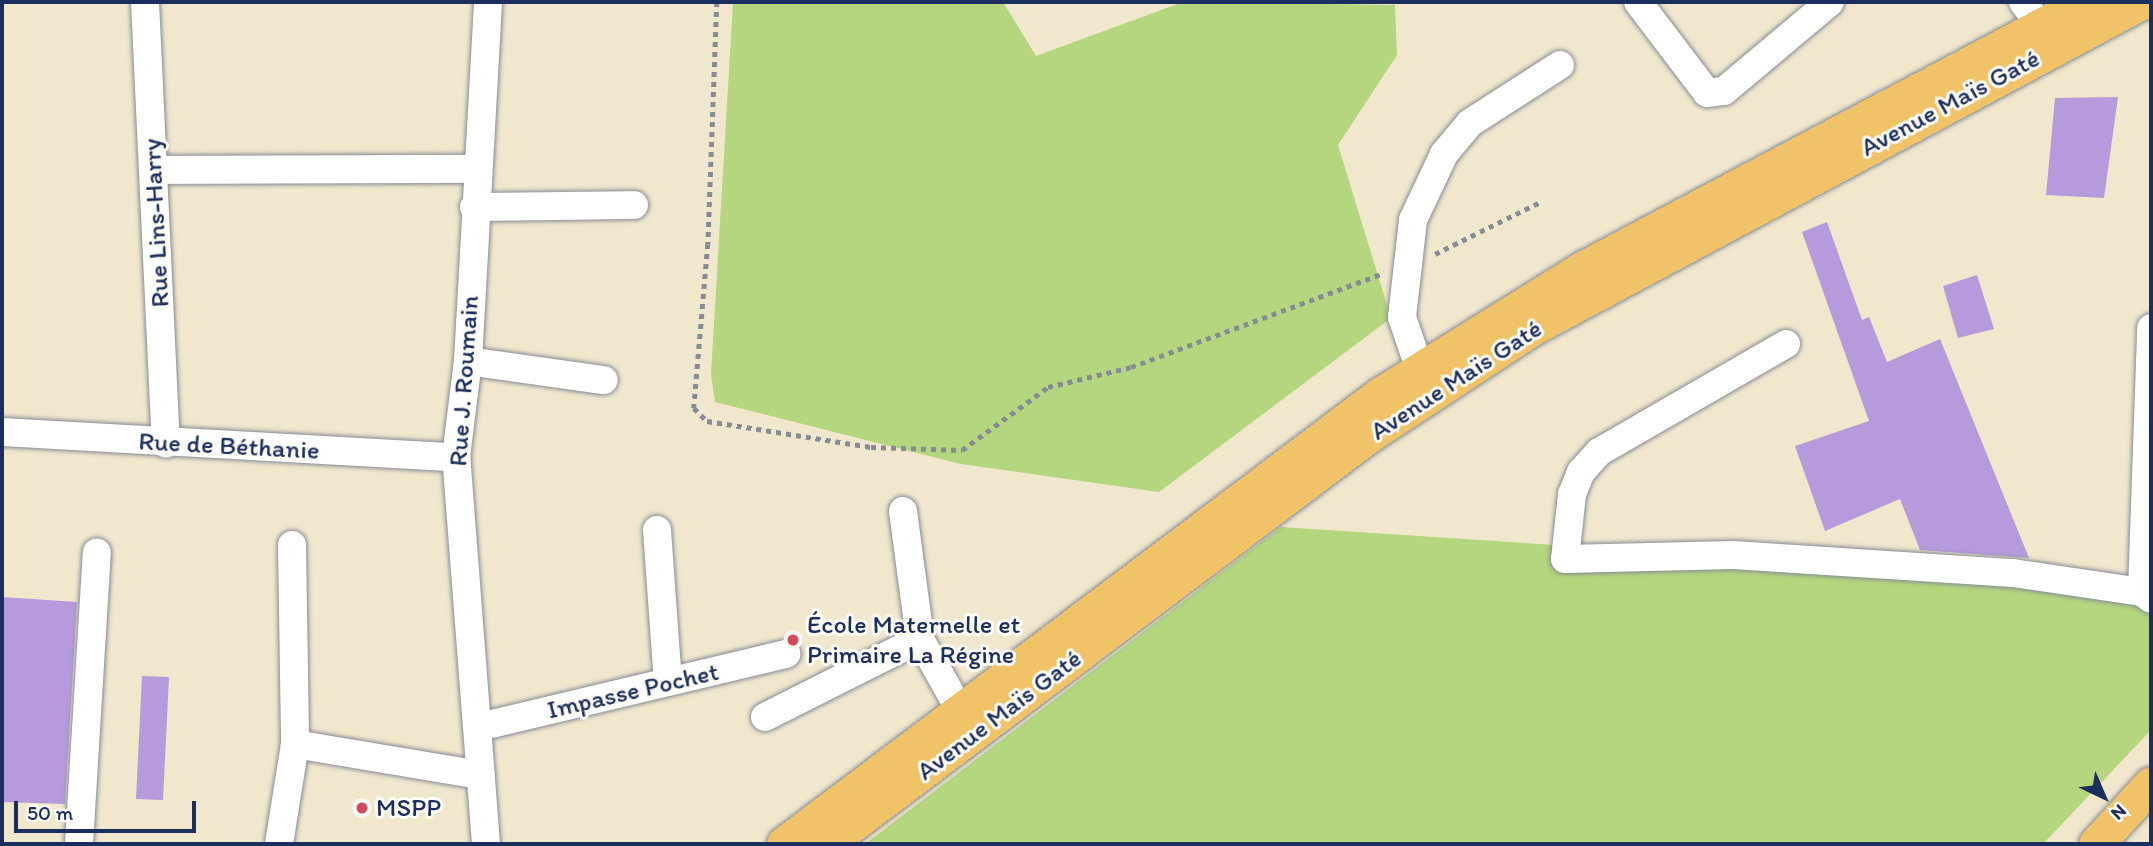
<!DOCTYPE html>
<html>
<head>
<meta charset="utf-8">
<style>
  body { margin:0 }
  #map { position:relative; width:2153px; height:846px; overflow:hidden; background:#f1e7cd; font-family:Itim,sans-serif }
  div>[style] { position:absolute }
  .green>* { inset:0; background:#b3d67e }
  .building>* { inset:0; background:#b79adb }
  .path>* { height:4.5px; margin-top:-2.25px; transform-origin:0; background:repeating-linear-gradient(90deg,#868b96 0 5px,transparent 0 10px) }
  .roads { filter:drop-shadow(0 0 2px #868b96) drop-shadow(0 0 2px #868b96) }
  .minor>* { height:28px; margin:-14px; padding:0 14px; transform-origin:14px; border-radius:14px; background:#fff }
  .major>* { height:35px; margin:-17.5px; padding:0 17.5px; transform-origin:17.5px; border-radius:17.5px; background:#f0c369 }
  .dots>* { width:19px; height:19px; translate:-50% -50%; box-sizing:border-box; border:4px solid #fdfcf7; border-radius:50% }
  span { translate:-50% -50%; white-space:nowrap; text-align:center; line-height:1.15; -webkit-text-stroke:6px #fdfcf7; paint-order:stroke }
  .street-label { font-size:26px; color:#1b2f5e }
  .poi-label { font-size:26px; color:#1b2f5e }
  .left { translate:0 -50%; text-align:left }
  .frame { position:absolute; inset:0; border:4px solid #1b2f5e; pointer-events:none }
  .north { position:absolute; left:2069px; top:762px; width:70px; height:70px; -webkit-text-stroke:5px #fdfcf7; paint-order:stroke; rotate:136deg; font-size:19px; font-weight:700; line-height:28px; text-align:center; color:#1b2f5e }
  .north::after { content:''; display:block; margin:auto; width:24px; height:32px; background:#1b2f5e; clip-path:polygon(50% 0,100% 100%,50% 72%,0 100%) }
  .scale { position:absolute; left:14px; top:801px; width:182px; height:32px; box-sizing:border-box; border:4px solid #1b2f5e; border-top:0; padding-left:9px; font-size:21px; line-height:24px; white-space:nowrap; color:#1b2f5e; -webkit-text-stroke:5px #fdfcf7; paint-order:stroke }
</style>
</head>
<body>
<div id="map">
  <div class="green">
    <i style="clip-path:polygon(733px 2px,1003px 2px,1036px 56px,1183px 2px,1395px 5px,1397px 55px,1338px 145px,1391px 318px,1159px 492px,961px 464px,715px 402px,711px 375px)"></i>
    <i style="clip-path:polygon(1281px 527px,2151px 584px,2151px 730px,2043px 844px,865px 844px)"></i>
  </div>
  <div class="building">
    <i style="clip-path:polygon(2118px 97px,2104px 198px,2046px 195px,2055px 98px)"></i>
    <i style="clip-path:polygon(1827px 222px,1862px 320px,1869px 317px,1887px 362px,1940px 339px,2029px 558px,1920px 550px,1900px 499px,1825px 531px,1795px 446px,1869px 421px,1802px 232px)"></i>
    <i style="clip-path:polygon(1977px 275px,1994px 329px,1958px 338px,1943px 286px)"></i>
    <i style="clip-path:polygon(2px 597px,77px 602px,65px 804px,2px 802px)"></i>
    <i style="clip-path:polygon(142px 676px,169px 677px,163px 800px,136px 799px)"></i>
  </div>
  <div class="path">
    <i style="left:717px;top:2px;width:242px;rotate:92.1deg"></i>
    <i style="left:708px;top:244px;width:165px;rotate:94.9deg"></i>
    <i style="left:694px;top:408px;width:18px;rotate:45deg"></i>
    <i style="left:707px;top:421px;width:166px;rotate:9deg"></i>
    <i style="left:871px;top:447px;width:91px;rotate:1.9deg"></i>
    <i style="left:962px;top:450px;width:107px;rotate:-36.2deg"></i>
    <i style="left:1048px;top:387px;width:85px;rotate:-13.5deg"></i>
    <i style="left:1131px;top:367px;width:270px;rotate:-20.4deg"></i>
    <i style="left:1435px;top:254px;width:117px;rotate:-26.3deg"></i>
  </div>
  <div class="roads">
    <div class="minor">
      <i style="left:145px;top:2px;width:442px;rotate:87.3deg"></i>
      <i style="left:1638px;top:2px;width:114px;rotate:52.8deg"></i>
      <i style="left:1707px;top:93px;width:17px;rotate:-7deg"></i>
      <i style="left:1724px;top:91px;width:138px;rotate:-40deg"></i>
      <i style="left:2023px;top:2px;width:49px;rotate:54.1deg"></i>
      <i style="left:153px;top:170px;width:323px;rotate:-0.2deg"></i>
      <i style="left:474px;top:207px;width:160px;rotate:-0.7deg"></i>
      <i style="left:1786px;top:344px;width:216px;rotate:150deg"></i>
      <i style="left:1599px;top:452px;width:27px;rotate:132deg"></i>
      <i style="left:1581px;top:472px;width:24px;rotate:112deg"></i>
      <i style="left:1572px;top:494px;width:65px;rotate:96.1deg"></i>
      <i style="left:1565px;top:559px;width:168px;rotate:-1.4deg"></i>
      <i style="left:1733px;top:555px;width:281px;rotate:3.7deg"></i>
      <i style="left:2013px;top:573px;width:130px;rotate:8.4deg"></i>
      <i style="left:2142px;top:592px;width:11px;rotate:38deg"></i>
      <i style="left:468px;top:361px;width:137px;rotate:8deg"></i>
      <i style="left:1420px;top:370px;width:56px;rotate:-108.8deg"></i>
      <i style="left:1402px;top:317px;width:98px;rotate:-83.5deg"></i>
      <i style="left:1413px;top:220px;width:73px;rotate:-64.8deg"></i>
      <i style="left:1444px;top:154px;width:40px;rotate:-50deg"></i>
      <i style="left:1470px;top:123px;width:107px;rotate:-32.8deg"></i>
      <i style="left:2px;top:432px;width:455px;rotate:3.2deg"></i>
      <i style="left:903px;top:511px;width:129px;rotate:82.4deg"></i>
      <i style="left:920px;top:639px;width:84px;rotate:60.7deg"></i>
      <i style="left:657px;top:530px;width:152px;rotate:85.9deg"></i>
      <i style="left:292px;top:545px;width:199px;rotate:89.1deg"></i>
      <i style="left:295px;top:744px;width:188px;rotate:9.5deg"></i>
      <i style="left:2142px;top:592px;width:264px;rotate:-88deg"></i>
      <i style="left:765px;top:717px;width:174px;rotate:-26.7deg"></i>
      <i style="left:479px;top:727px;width:316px;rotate:-13.4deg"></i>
      <i style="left:79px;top:844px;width:292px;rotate:-86.5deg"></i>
      <i style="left:279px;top:844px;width:101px;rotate:-80.9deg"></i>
      <i style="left:486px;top:844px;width:388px;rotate:-94.4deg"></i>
      <i style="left:456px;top:457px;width:97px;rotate:-82.9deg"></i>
      <i style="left:468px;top:361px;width:360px;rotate:-86.8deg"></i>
    </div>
    <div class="major">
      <i style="left:784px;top:844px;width:748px;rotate:-37.01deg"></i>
      <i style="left:1381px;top:394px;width:237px;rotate:-31.9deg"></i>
      <i style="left:1582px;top:269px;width:570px;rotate:-27.91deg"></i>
      <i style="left:826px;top:844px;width:680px;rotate:-36.99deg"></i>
      <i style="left:1369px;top:435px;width:195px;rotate:-33.3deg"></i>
      <i style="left:1532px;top:328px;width:691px;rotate:-28.16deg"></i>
      <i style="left:2096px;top:844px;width:81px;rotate:-47.5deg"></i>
    </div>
  </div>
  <div class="dots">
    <i style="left:793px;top:640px;background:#d1495b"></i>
    <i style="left:362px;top:808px;background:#d1495b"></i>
  </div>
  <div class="street-label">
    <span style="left:1950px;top:103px;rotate:-28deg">Avenue Maïs Gaté</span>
    <span style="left:156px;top:223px;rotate:-93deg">Rue Lins-Harry</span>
    <span style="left:1456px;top:380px;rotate:-33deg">Avenue Maïs Gaté</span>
    <span style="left:464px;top:381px;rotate:-86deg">Rue J. Roumain</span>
    <span style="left:229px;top:446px;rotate:3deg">Rue de Béthanie</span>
    <span style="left:633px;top:691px;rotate:-13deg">Impasse Pochet</span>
    <span style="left:999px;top:715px;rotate:-37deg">Avenue Maïs Gaté</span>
  </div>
  <div class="poi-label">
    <span class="left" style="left:807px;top:640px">École Maternelle et<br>Primaire La Régine</span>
    <span class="left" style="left:376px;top:808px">MSPP</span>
  </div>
  <div class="frame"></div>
  <div class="north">N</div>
  <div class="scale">50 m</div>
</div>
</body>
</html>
